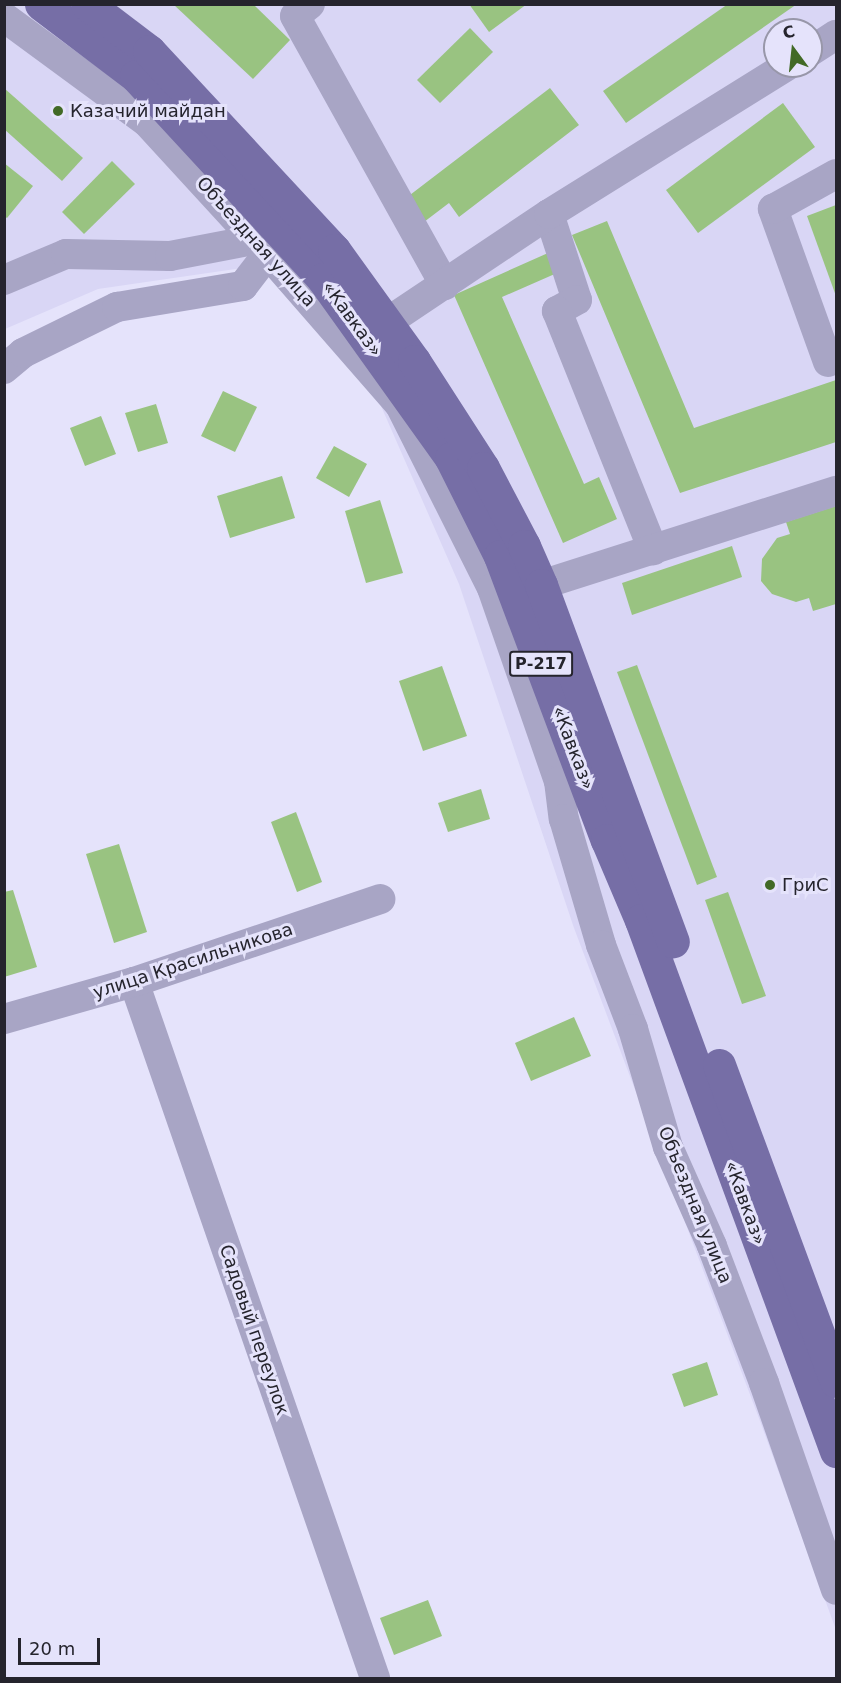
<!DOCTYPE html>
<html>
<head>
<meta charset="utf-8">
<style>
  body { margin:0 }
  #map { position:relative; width:841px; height:1683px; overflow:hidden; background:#e5e3fb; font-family:"DejaVu Sans",sans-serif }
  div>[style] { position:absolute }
  .built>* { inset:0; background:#d9d6f5 }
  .building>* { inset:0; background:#99c381 }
  .minor>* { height:30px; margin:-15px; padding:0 15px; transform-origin:15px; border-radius:15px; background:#a8a5c5 }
  .major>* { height:33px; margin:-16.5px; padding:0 16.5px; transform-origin:16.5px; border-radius:16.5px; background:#766ea6 }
  .dots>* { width:16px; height:16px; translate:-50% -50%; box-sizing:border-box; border:3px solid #e5e3fb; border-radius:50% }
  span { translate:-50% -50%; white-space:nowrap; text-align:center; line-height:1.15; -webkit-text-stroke:6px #e5e3fb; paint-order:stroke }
  .shield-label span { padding:2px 4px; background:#e5e3fb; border:2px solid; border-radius:4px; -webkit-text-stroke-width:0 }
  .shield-label { font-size:16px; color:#25242d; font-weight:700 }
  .poi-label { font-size:18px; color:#25242d }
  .left { translate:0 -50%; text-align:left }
  .street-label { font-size:18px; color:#25242d }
  .frame { position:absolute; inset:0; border:6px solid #25242d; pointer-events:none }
  .north { position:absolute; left:763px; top:18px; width:60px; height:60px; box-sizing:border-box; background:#e5e3fb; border:2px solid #9897a9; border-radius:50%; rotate:345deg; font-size:16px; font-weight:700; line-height:24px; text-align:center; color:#25242d }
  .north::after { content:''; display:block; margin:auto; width:21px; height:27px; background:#426a26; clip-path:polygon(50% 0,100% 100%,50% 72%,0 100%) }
  .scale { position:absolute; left:18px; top:1638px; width:82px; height:27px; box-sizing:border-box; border:3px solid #25242d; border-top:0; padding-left:8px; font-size:18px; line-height:21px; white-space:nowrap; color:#25242d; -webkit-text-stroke:4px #e5e3fb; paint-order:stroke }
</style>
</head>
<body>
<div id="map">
  <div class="built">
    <i style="clip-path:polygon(evenodd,5px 5px,836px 5px,836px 1630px,760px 1421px,574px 928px,459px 584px,356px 349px,276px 263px,98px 289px,5px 329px,5px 5px,775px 30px,811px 30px,811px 66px,775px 66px,775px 30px)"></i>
  </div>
  <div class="building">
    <i style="clip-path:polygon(173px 4px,253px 4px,290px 40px,253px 79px)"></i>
    <i style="clip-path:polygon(469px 4px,527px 4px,489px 32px)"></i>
    <i style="clip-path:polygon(728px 4px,797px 4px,626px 123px,603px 91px)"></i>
    <i style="clip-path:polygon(470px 28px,493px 52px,440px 103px,417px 80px)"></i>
    <i style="clip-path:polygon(4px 88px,83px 158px,62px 181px,4px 129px)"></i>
    <i style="clip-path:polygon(550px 88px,579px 125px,459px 217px,449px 203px,424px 222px,406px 198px)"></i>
    <i style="clip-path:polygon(783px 103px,815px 147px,698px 233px,666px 190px)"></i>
    <i style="clip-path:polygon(112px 161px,135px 184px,84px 234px,62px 212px)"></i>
    <i style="clip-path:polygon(4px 163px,33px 186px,7px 218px,4px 216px)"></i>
    <i style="clip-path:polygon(836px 205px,836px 296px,807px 216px)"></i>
    <i style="clip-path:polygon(607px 221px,694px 428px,836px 380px,836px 442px,680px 493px,572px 235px)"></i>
    <i style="clip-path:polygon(548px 253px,557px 273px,502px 297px,584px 484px,599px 477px,617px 519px,563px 543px,454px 295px)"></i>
    <i style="clip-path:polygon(223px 391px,257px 407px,235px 452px,201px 436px)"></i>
    <i style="clip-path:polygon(156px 404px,168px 443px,138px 452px,125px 413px)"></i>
    <i style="clip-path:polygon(101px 416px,116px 454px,85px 466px,70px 428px)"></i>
    <i style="clip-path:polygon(334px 446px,367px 464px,349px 497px,316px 478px)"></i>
    <i style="clip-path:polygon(282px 476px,295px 518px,230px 538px,217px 496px)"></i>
    <i style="clip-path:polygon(380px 500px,403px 573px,366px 583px,345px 511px)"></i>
    <i style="clip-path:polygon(836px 506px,836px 604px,813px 611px,809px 598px,796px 602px,772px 594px,761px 581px,762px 559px,777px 538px,790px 534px,786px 522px)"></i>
    <i style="clip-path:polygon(732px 546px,742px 577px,632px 615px,622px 583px)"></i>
    <i style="clip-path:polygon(637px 665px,717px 877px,697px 885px,617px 672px)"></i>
    <i style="clip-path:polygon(442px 666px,467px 736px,423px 751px,399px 681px)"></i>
    <i style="clip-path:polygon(481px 789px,490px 819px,448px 832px,438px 803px)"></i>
    <i style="clip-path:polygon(296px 812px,322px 882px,297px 892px,271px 822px)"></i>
    <i style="clip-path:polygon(119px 844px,147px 932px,114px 943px,86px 854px)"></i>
    <i style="clip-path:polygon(13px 890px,37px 967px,4px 977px,4px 892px)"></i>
    <i style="clip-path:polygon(728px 892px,766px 996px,742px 1004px,705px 900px)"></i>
    <i style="clip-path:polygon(574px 1017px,591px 1056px,531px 1081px,515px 1043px)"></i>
    <i style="clip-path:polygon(707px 1362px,718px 1395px,684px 1407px,672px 1374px)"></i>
    <i style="clip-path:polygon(428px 1600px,442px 1636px,394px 1655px,380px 1618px)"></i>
  </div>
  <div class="minor">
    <i style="left:310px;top:4px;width:19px;rotate:141deg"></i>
    <i style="left:295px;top:16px;width:308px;rotate:60.9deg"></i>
    <i style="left:4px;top:17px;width:177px;rotate:36.3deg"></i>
    <i style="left:147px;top:122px;width:191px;rotate:47.5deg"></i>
    <i style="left:276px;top:263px;width:189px;rotate:48.9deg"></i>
    <i style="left:400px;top:405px;width:205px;rotate:63.3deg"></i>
    <i style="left:492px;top:588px;width:204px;rotate:70.9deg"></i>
    <i style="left:811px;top:51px;width:30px;rotate:-33deg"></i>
    <i style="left:549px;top:214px;width:90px;rotate:72deg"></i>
    <i style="left:577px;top:300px;width:23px;rotate:151deg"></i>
    <i style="left:557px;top:311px;width:258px;rotate:68.1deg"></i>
    <i style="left:4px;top:280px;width:67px;rotate:-22.8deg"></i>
    <i style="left:66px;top:254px;width:104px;rotate:1.1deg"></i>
    <i style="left:170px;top:256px;width:102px;rotate:-10.8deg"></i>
    <i style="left:386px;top:323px;width:196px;rotate:-33.8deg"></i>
    <i style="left:549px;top:214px;width:280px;rotate:-31.9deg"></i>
    <i style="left:828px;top:362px;width:163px;rotate:-109.8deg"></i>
    <i style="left:773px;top:209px;width:72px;rotate:-29.1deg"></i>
    <i style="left:4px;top:369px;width:25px;rotate:-40deg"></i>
    <i style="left:23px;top:353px;width:105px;rotate:-26.1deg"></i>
    <i style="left:117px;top:307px;width:128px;rotate:-9.5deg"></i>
    <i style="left:243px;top:286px;width:59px;rotate:-52.5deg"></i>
    <i style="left:519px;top:592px;width:333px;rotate:-17.7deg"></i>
    <i style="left:572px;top:767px;width:19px;rotate:133deg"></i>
    <i style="left:559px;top:781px;width:38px;rotate:83deg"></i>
    <i style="left:564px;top:819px;width:131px;rotate:73.6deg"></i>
    <i style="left:601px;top:945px;width:90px;rotate:69.1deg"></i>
    <i style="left:633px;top:1029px;width:123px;rotate:73.5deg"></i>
    <i style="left:668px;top:1147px;width:108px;rotate:66deg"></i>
    <i style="left:712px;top:1246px;width:147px;rotate:69.2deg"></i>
    <i style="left:764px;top:1383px;width:219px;rotate:70.8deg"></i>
    <i style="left:134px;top:982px;width:737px;rotate:70.9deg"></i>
    <i style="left:4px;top:1019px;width:135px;rotate:-15.9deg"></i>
    <i style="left:134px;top:982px;width:260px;rotate:-18.6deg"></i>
  </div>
  <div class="major">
    <i style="left:41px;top:4px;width:119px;rotate:37.2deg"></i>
    <i style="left:136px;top:76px;width:276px;rotate:47.3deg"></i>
    <i style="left:323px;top:279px;width:220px;rotate:54.4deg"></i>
    <i style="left:451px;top:458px;width:110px;rotate:63.4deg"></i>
    <i style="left:500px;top:556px;width:303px;rotate:69.4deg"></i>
    <i style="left:607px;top:840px;width:87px;rotate:67deg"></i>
    <i style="left:641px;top:920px;width:566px;rotate:69.84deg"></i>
    <i style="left:87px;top:4px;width:78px;rotate:37.2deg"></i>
    <i style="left:149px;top:51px;width:272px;rotate:47.1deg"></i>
    <i style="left:334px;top:250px;width:137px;rotate:54.2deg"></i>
    <i style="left:414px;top:361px;width:127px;rotate:57.2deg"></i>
    <i style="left:483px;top:468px;width:88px;rotate:62.3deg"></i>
    <i style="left:524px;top:546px;width:43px;rotate:66.4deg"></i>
    <i style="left:541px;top:585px;width:380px;rotate:69.7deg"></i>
    <i style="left:719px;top:1065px;width:337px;rotate:69.7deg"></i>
  </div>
  <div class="dots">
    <i style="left:58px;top:111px;background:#426a26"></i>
    <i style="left:770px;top:885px;background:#426a26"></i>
  </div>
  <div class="shield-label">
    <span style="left:541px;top:664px">Р-217</span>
  </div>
  <div class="poi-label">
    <span class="left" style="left:70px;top:111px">Казачий майдан</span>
    <span class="left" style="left:782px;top:885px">ГриС</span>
  </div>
  <div class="street-label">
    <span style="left:256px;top:242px;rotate:48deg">Объездная улица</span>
    <span style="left:352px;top:319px;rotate:54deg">«Кавказ»</span>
    <span style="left:573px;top:748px;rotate:69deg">«Кавказ»</span>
    <span style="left:193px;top:961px;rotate:-18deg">улица Красильникова</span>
    <span style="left:745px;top:1203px;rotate:70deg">«Кавказ»</span>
    <span style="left:695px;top:1205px;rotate:68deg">Объездная улица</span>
    <span style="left:254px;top:1330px;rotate:71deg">Садовый переулок</span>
  </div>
  <div class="frame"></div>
  <div class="north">С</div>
  <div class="scale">20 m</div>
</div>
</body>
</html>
